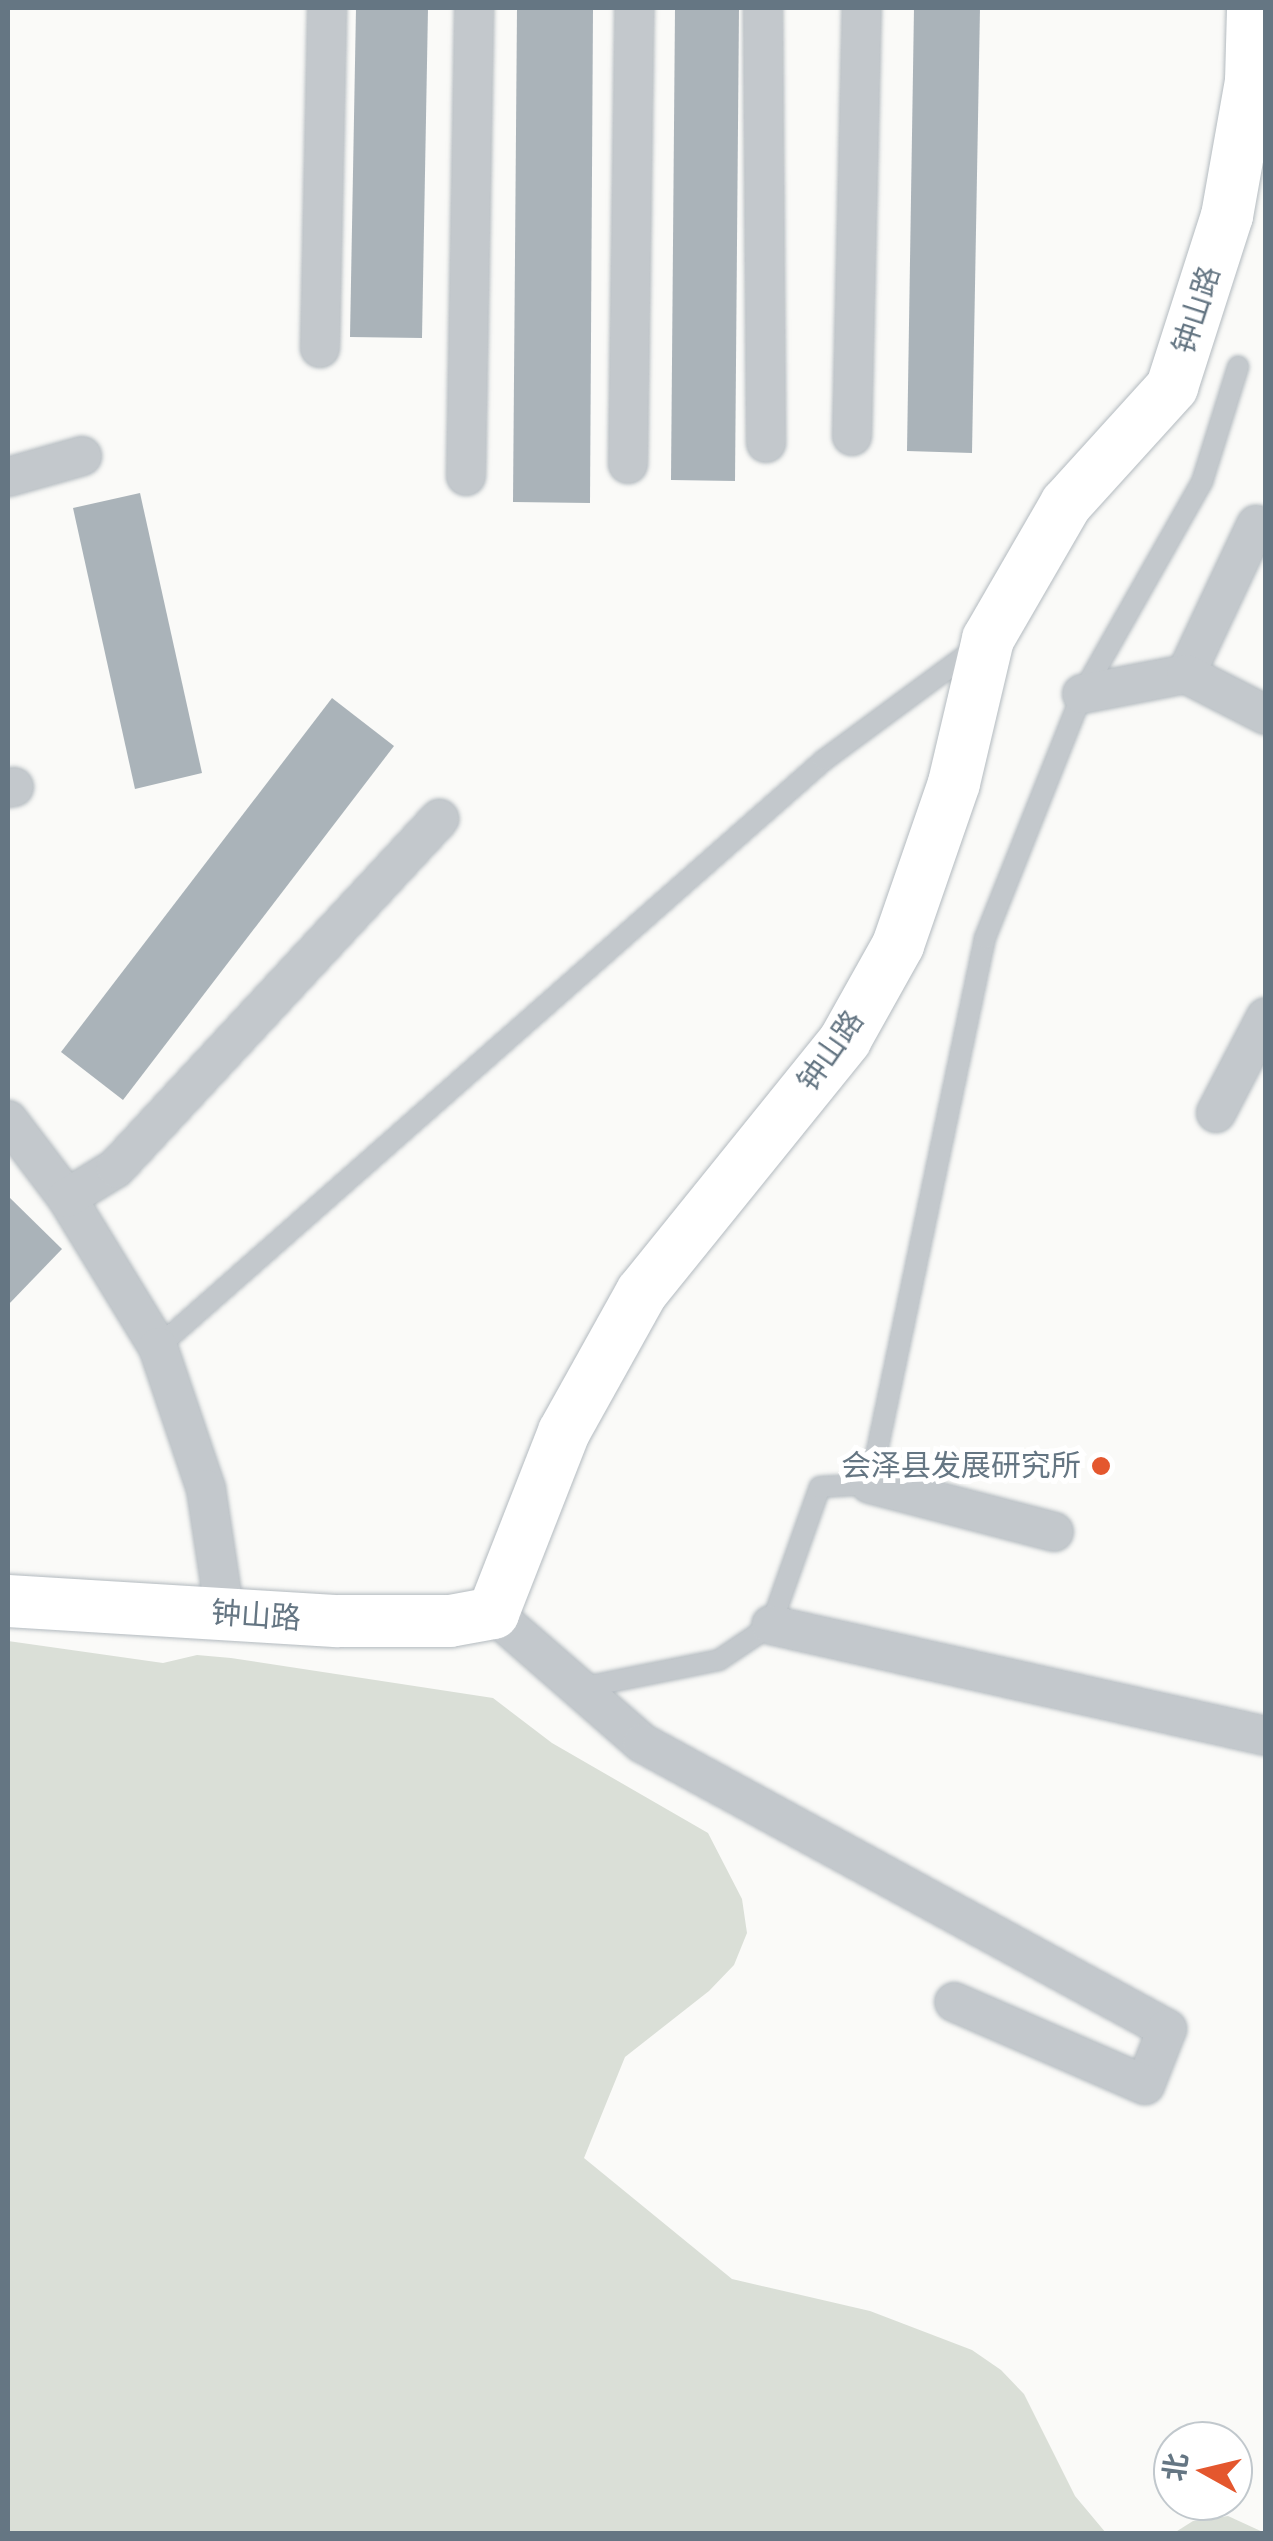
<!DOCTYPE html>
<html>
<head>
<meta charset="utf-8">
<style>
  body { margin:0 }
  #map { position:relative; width:1273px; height:2541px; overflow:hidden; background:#fafaf8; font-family:Figtree,"Noto Sans SC",sans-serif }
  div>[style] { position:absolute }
  .green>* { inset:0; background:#dadfd7 }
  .building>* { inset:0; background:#aab3b9 }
  .roads { filter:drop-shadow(0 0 2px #b3babf) drop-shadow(0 0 2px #b3babf) }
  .lane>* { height:20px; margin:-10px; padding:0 10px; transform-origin:10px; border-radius:10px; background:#c3c8cc }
  .street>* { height:38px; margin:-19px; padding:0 19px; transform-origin:19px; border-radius:19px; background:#c3c8cc }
  .secondary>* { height:52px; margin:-26px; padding:0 26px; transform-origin:26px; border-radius:26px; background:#fff }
  .dots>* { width:28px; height:28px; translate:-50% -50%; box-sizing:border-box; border:5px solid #fff; border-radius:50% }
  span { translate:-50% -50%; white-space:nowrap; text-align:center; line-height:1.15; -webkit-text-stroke:10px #fff; paint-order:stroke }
  .street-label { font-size:30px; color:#657683 }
  .poi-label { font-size:30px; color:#657683 }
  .right { translate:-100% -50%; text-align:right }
  .frame { position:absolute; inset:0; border:10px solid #657683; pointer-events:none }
  .north { position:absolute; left:1153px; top:2421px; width:100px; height:100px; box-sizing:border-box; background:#fff; border:2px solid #c1c8cd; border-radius:50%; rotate:278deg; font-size:28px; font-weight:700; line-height:40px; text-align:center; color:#657683 }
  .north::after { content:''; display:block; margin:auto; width:35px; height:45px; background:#e4572e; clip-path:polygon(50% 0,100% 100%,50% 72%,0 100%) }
</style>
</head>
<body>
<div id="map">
  <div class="green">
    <i style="clip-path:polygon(8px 1641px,163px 1663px,197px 1655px,231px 1658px,493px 1698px,552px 1743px,708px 1833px,742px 1899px,747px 1933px,734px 1965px,709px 1991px,625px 2057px,584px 2158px,732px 2279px,870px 2311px,972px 2350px,1001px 2370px,1024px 2394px,1075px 2496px,1106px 2533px,8px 2533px)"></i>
    <i style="clip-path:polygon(1228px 2516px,1265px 2533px,1174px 2533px,1193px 2521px)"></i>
  </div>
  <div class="building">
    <i style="clip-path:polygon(356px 8px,428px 8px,422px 338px,350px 337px)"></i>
    <i style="clip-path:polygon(517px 8px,593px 8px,590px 503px,513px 502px)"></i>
    <i style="clip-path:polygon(675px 8px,739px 8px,735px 481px,671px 480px)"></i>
    <i style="clip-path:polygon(914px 8px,980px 8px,972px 453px,907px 451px)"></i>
    <i style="clip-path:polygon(140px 493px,202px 773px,135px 789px,73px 508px)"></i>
    <i style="clip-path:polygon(332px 698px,394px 746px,123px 1100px,61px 1052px)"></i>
    <i style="clip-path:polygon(8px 1196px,62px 1249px,8px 1305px)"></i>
  </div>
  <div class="roads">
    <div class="lane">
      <i style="left:158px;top:1347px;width:888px;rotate:-41.39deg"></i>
      <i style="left:824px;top:760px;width:190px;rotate:-36.4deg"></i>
      <i style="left:580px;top:1688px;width:142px;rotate:-11.4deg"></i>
      <i style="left:719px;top:1660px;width:63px;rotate:-33.9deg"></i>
      <i style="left:771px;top:1625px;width:146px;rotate:-70.5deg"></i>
      <i style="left:820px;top:1487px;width:50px;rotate:-3.4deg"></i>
      <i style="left:870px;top:1484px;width:558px;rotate:-78.11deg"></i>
      <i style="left:985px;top:938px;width:263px;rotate:-68.3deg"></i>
      <i style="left:1082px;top:694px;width:244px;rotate:-60.5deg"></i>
      <i style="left:1202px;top:482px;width:121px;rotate:-72.6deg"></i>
    </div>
    <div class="street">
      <i style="left:763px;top:8px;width:435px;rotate:89.6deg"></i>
      <i style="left:320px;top:348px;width:340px;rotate:-88.8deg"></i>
      <i style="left:852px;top:436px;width:428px;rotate:-88.7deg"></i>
      <i style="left:628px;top:464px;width:456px;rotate:-89.2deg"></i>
      <i style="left:466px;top:476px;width:468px;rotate:-89deg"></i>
      <i style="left:8px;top:477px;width:77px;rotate:-15.8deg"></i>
      <i style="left:1186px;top:674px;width:165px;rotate:-64.8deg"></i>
      <i style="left:1082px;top:694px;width:106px;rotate:-10.9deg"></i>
      <i style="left:1186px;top:674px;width:90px;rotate:27.1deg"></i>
      <i style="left:8px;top:788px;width:6px;rotate:-9deg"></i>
      <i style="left:1216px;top:1113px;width:108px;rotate:-62.5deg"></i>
      <i style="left:8px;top:1120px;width:98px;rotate:52.9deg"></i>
      <i style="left:67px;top:1198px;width:175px;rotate:58.6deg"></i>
      <i style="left:158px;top:1347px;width:150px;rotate:71.3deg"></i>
      <i style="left:206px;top:1489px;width:126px;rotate:81.4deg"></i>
      <i style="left:67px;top:1198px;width:57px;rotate:-31.5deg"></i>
      <i style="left:116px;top:1168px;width:476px;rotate:-47.2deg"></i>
      <i style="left:870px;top:1484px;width:190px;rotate:14.6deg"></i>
      <i style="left:493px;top:1613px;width:198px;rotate:41.1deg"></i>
      <i style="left:642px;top:1743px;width:598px;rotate:28.58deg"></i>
      <i style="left:1167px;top:2029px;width:60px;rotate:111.4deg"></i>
      <i style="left:1145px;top:2085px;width:208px;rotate:-156.5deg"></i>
      <i style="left:771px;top:1625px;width:507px;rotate:12.64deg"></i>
    </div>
    <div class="secondary">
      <i style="left:8px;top:1601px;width:331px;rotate:3.5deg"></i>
      <i style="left:338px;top:1621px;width:112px"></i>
      <i style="left:450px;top:1621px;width:44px;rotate:-10.5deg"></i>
      <i style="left:493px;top:1613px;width:194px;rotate:-68.6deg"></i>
      <i style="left:564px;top:1432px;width:160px;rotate:-60.9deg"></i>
      <i style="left:642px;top:1292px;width:324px;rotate:-51.1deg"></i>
      <i style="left:845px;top:1040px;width:109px;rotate:-60.8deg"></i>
      <i style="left:898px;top:945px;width:171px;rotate:-70.9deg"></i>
      <i style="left:954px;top:783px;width:148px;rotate:-76.7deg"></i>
      <i style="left:988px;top:639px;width:156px;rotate:-60deg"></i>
      <i style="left:1066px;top:504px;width:158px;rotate:-47.8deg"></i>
      <i style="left:1172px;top:387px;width:180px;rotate:-72.2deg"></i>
      <i style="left:1227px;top:216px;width:137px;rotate:-79.9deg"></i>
      <i style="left:1251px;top:81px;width:73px;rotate:-88.4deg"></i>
    </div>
  </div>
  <div class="dots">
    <i style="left:1101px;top:1466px;background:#e4572e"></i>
  </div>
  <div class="street-label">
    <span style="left:1197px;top:310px;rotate:-72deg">钟山路</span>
    <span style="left:831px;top:1051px;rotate:-55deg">钟山路</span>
    <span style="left:256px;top:1616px;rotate:4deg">钟山路</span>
  </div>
  <div class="poi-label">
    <span class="right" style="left:1081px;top:1466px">会泽县发展研究所</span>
  </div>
  <div class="frame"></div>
  <div class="north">北</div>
</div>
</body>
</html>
